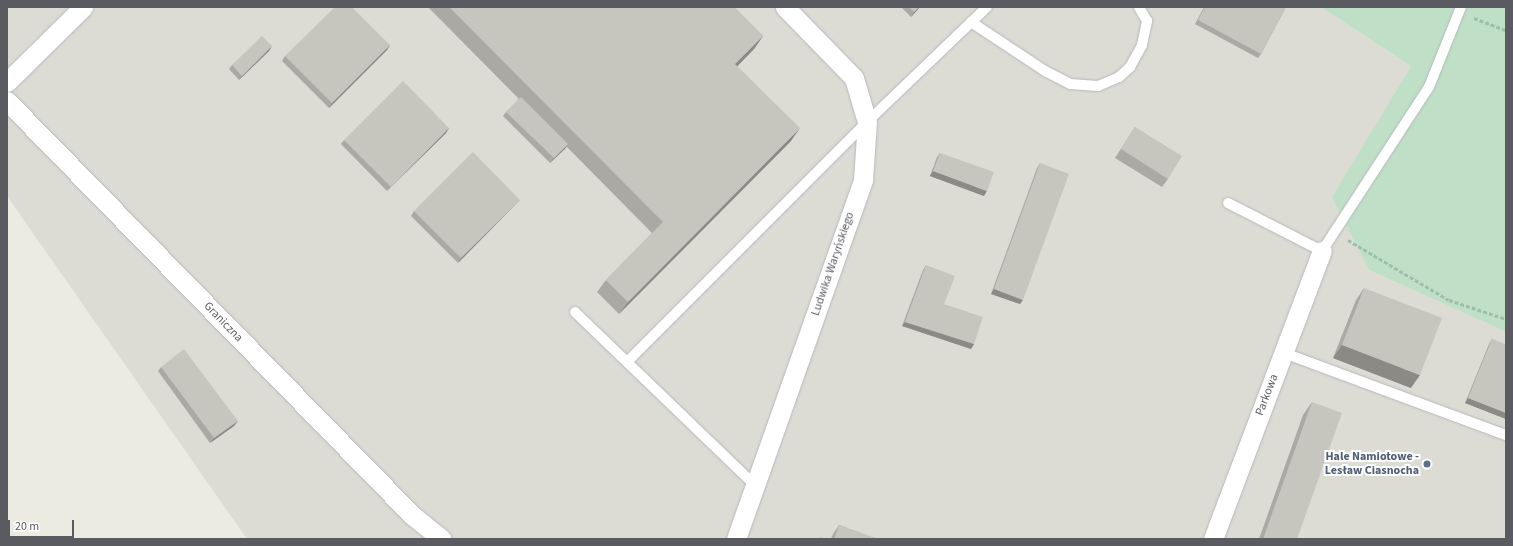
<!DOCTYPE html>
<html>
<head>
<meta charset="utf-8">
<style>
  body { margin:0 }
  #map { position:relative; width:1513px; height:546px; overflow:hidden; background:#ebebe1; font-family:"Source Sans 3",sans-serif }
  div>[style] { position:absolute }
  .industrial>* { inset:0; background:#dcdcd5 }
  .green>* { inset:0; background:#bfe0c7 }
  .path>* { height:2.5px; margin-top:-1.25px; transform-origin:0; background:repeating-linear-gradient(90deg,#9ac0ad 0 4px,transparent 0 6px) }
  .roads { filter:drop-shadow(0 0 1px #b6b7bc) drop-shadow(0 0 1px #b6b7bc) }
  .lane>* { height:10px; margin:-5px; padding:0 5px; transform-origin:5px; border-radius:5px; background:#fff }
  .street>* { height:19px; margin:-9.5px; padding:0 9.5px; transform-origin:9.5px; border-radius:9.5px; background:#fff }
  .wall>* { inset:0; background:#aaa9a3 }
  .shaded-wall>* { inset:0; background:#8b8a85 }
  .building>* { inset:0; background:#c6c5be }
  .dots>* { width:11px; height:11px; translate:-50% -50%; box-sizing:border-box; border:2px solid #fff; border-radius:50% }
  span { translate:-50% -50%; white-space:nowrap; text-align:center; line-height:1.15; -webkit-text-stroke:4px #fff; paint-order:stroke }
  .street-label { font-size:12px; color:#595b60 }
  .service-label { font-size:12px; color:#4e5e75; font-weight:700 }
  .right { translate:-100% -50%; text-align:right }
  .frame { position:absolute; inset:0; border:8px solid #595b60; pointer-events:none }
  .scale { position:absolute; left:8px; top:520px; width:66px; height:18px; box-sizing:border-box; border:2px solid #595b60; border-top:0; padding-left:5px; font-size:12px; line-height:14px; white-space:nowrap; color:#595b60; -webkit-text-stroke:3px #fff; paint-order:stroke }
</style>
</head>
<body>
<div id="map">
  <div class="industrial">
    <i style="clip-path:polygon(7px 7px,1321px 7px,1411px 66px,1333px 197px,1369px 270px,1506px 332px,1506px 539px,247px 539px,7px 196px)"></i>
  </div>
  <div class="green">
    <i style="clip-path:polygon(1321px 7px,1506px 7px,1506px 332px,1369px 270px,1332px 197px,1411px 66px)"></i>
  </div>
  <div class="path">
    <i style="left:1474px;top:18px;width:34px;rotate:21deg"></i>
    <i style="left:1348px;top:240px;width:117px;rotate:30.7deg"></i>
    <i style="left:1449px;top:300px;width:60px;rotate:18.4deg"></i>
  </div>
  <div class="roads">
    <div class="lane">
      <i style="left:971px;top:22px;width:89px;rotate:33.5deg"></i>
      <i style="left:1045px;top:71px;width:28px;rotate:27deg"></i>
      <i style="left:1070px;top:84px;width:28px;rotate:4deg"></i>
      <i style="left:1098px;top:86px;width:23px;rotate:-23deg"></i>
      <i style="left:1119px;top:77px;width:15px;rotate:-42deg"></i>
      <i style="left:1130px;top:67px;width:25px;rotate:-61deg"></i>
      <i style="left:1142px;top:45px;width:25px;rotate:-78deg"></i>
      <i style="left:1147px;top:21px;width:16px;rotate:-120deg"></i>
      <i style="left:1228px;top:203px;width:106px;rotate:27.1deg"></i>
      <i style="left:1322px;top:251px;width:196px;rotate:-56.9deg"></i>
      <i style="left:1429px;top:87px;width:86px;rotate:-68.2deg"></i>
      <i style="left:575px;top:312px;width:250px;rotate:43.9deg"></i>
      <i style="left:1284px;top:353px;width:237px;rotate:20.3deg"></i>
      <i style="left:627px;top:362px;width:339px;rotate:-45deg"></i>
      <i style="left:867px;top:122px;width:166px;rotate:-43.8deg"></i>
    </div>
    <div class="street">
      <i style="left:7px;top:82px;width:107px;rotate:-44.6deg"></i>
      <i style="left:7px;top:101px;width:579px;rotate:45.63deg"></i>
      <i style="left:412px;top:515px;width:38px;rotate:39deg"></i>
      <i style="left:736px;top:539px;width:381px;rotate:-70.5deg"></i>
      <i style="left:863px;top:180px;width:58px;rotate:-86.1deg"></i>
      <i style="left:867px;top:122px;width:46px;rotate:-106.5deg"></i>
      <i style="left:854px;top:78px;width:99px;rotate:-134.2deg"></i>
      <i style="left:1213px;top:539px;width:308px;rotate:-69.3deg"></i>
    </div>
  </div>
  <div class="wall">
    <i style="clip-path:polygon(428px 7px,734px 7px,763px 36px,754px 49px,737px 66px,791px 141px,619px 314px,597px 292px,606px 280px,652px 233px,566px 146px,550px 163px,503px 116px,506px 112px,519px 99px)"></i>
    <i style="clip-path:polygon(901px 7px,920px 7px,911px 17px)"></i>
    <i style="clip-path:polygon(1204px 7px,1286px 7px,1261px 54px,1258px 58px,1195px 24px)"></i>
    <i style="clip-path:polygon(390px 45px,387px 50px,329px 108px,282px 61px,285px 56px)"></i>
    <i style="clip-path:polygon(272px 46px,269px 51px,239px 80px,229px 69px,232px 65px)"></i>
    <i style="clip-path:polygon(1135px 127px,1168px 179px,1162px 187px,1115px 158px)"></i>
    <i style="clip-path:polygon(449px 128px,446px 133px,387px 191px,341px 144px,344px 140px)"></i>
    <i style="clip-path:polygon(940px 153px,984px 196px,930px 176px,937px 157px)"></i>
    <i style="clip-path:polygon(1040px 163px,1020px 304px,991px 294px,1037px 168px)"></i>
    <i style="clip-path:polygon(520px 200px,516px 204px,458px 263px,411px 216px,414px 211px)"></i>
    <i style="clip-path:polygon(926px 265px,944px 304px,974px 344px,971px 349px,902px 326px,923px 270px)"></i>
    <i style="clip-path:polygon(1364px 288px,1411px 388px,1333px 358px,1356px 300px)"></i>
    <i style="clip-path:polygon(1492px 339px,1506px 345px,1506px 419px,1465px 403px,1489px 344px)"></i>
    <i style="clip-path:polygon(161px 367px,238px 421px,234px 426px,210px 443px,158px 371px)"></i>
    <i style="clip-path:polygon(1312px 402px,1297px 539px,1259px 539px,1303px 415px)"></i>
    <i style="clip-path:polygon(839px 525px,877px 539px,831px 539px,833px 534px)"></i>
  </div>
  <div class="shaded-wall">
    <i style="clip-path:polygon(919px 7px,920px 7px,911px 17px,914px 12px)"></i>
    <i style="clip-path:polygon(763px 36px,754px 49px,727px 77px,735px 64px)"></i>
    <i style="clip-path:polygon(390px 45px,387px 50px,329px 108px,332px 103px)"></i>
    <i style="clip-path:polygon(272px 46px,269px 51px,239px 80px,242px 76px)"></i>
    <i style="clip-path:polygon(449px 128px,446px 133px,387px 191px,391px 187px)"></i>
    <i style="clip-path:polygon(800px 128px,791px 141px,619px 314px,628px 302px)"></i>
    <i style="clip-path:polygon(568px 144px,565px 149px,550px 163px,554px 158px)"></i>
    <i style="clip-path:polygon(933px 171px,987px 191px,984px 196px,930px 176px)"></i>
    <i style="clip-path:polygon(520px 200px,516px 204px,458px 263px,461px 258px)"></i>
    <i style="clip-path:polygon(994px 289px,1023px 300px,1020px 304px,991px 294px)"></i>
    <i style="clip-path:polygon(905px 322px,974px 344px,971px 349px,902px 326px)"></i>
    <i style="clip-path:polygon(1342px 345px,1420px 375px,1411px 388px,1333px 358px)"></i>
    <i style="clip-path:polygon(1468px 398px,1506px 413px,1506px 419px,1465px 403px)"></i>
    <i style="clip-path:polygon(238px 421px,234px 426px,210px 443px,214px 438px)"></i>
  </div>
  <div class="building">
    <i style="clip-path:polygon(335px 7px,352px 7px,390px 45px,332px 103px,285px 56px)"></i>
    <i style="clip-path:polygon(449px 7px,734px 7px,763px 36px,735px 64px,800px 128px,628px 302px,606px 280px,663px 222px)"></i>
    <i style="clip-path:polygon(909px 7px,919px 7px,914px 12px)"></i>
    <i style="clip-path:polygon(1205px 7px,1286px 7px,1261px 54px,1198px 20px)"></i>
    <i style="clip-path:polygon(262px 36px,272px 46px,242px 76px,232px 65px)"></i>
    <i style="clip-path:polygon(403px 81px,449px 128px,391px 187px,344px 140px)"></i>
    <i style="clip-path:polygon(521px 97px,568px 144px,554px 158px,506px 112px)"></i>
    <i style="clip-path:polygon(1135px 127px,1182px 156px,1168px 179px,1121px 149px)"></i>
    <i style="clip-path:polygon(473px 152px,520px 200px,461px 258px,414px 211px)"></i>
    <i style="clip-path:polygon(940px 153px,994px 172px,987px 191px,933px 171px)"></i>
    <i style="clip-path:polygon(1040px 163px,1069px 174px,1023px 300px,994px 289px)"></i>
    <i style="clip-path:polygon(926px 265px,955px 276px,944px 304px,983px 317px,974px 344px,905px 322px)"></i>
    <i style="clip-path:polygon(1364px 288px,1442px 318px,1420px 375px,1342px 345px)"></i>
    <i style="clip-path:polygon(1492px 339px,1506px 345px,1506px 413px,1468px 398px)"></i>
    <i style="clip-path:polygon(184px 349px,238px 421px,214px 438px,161px 367px)"></i>
    <i style="clip-path:polygon(1312px 402px,1342px 413px,1297px 539px,1263px 539px)"></i>
    <i style="clip-path:polygon(839px 525px,877px 539px,834px 539px)"></i>
    <i style="clip-path:polygon(820px 537px,826px 539px,819px 539px)"></i>
  </div>
  <div class="dots">
    <i style="left:1427px;top:464px;background:#5c6f8a"></i>
  </div>
  <div class="street-label">
    <span style="left:833px;top:264px;rotate:-71deg">Ludwika Waryńskiego</span>
    <span style="left:223px;top:322px;rotate:46deg">Graniczna</span>
    <span style="left:1267px;top:395px;rotate:-69deg">Parkowa</span>
  </div>
  <div class="service-label">
    <span class="right" style="left:1419px;top:464px">Hale Namiotowe -<br>Lesław Ciasnocha</span>
  </div>
  <div class="frame"></div>
  <div class="scale">20 m</div>
</div>
</body>
</html>
